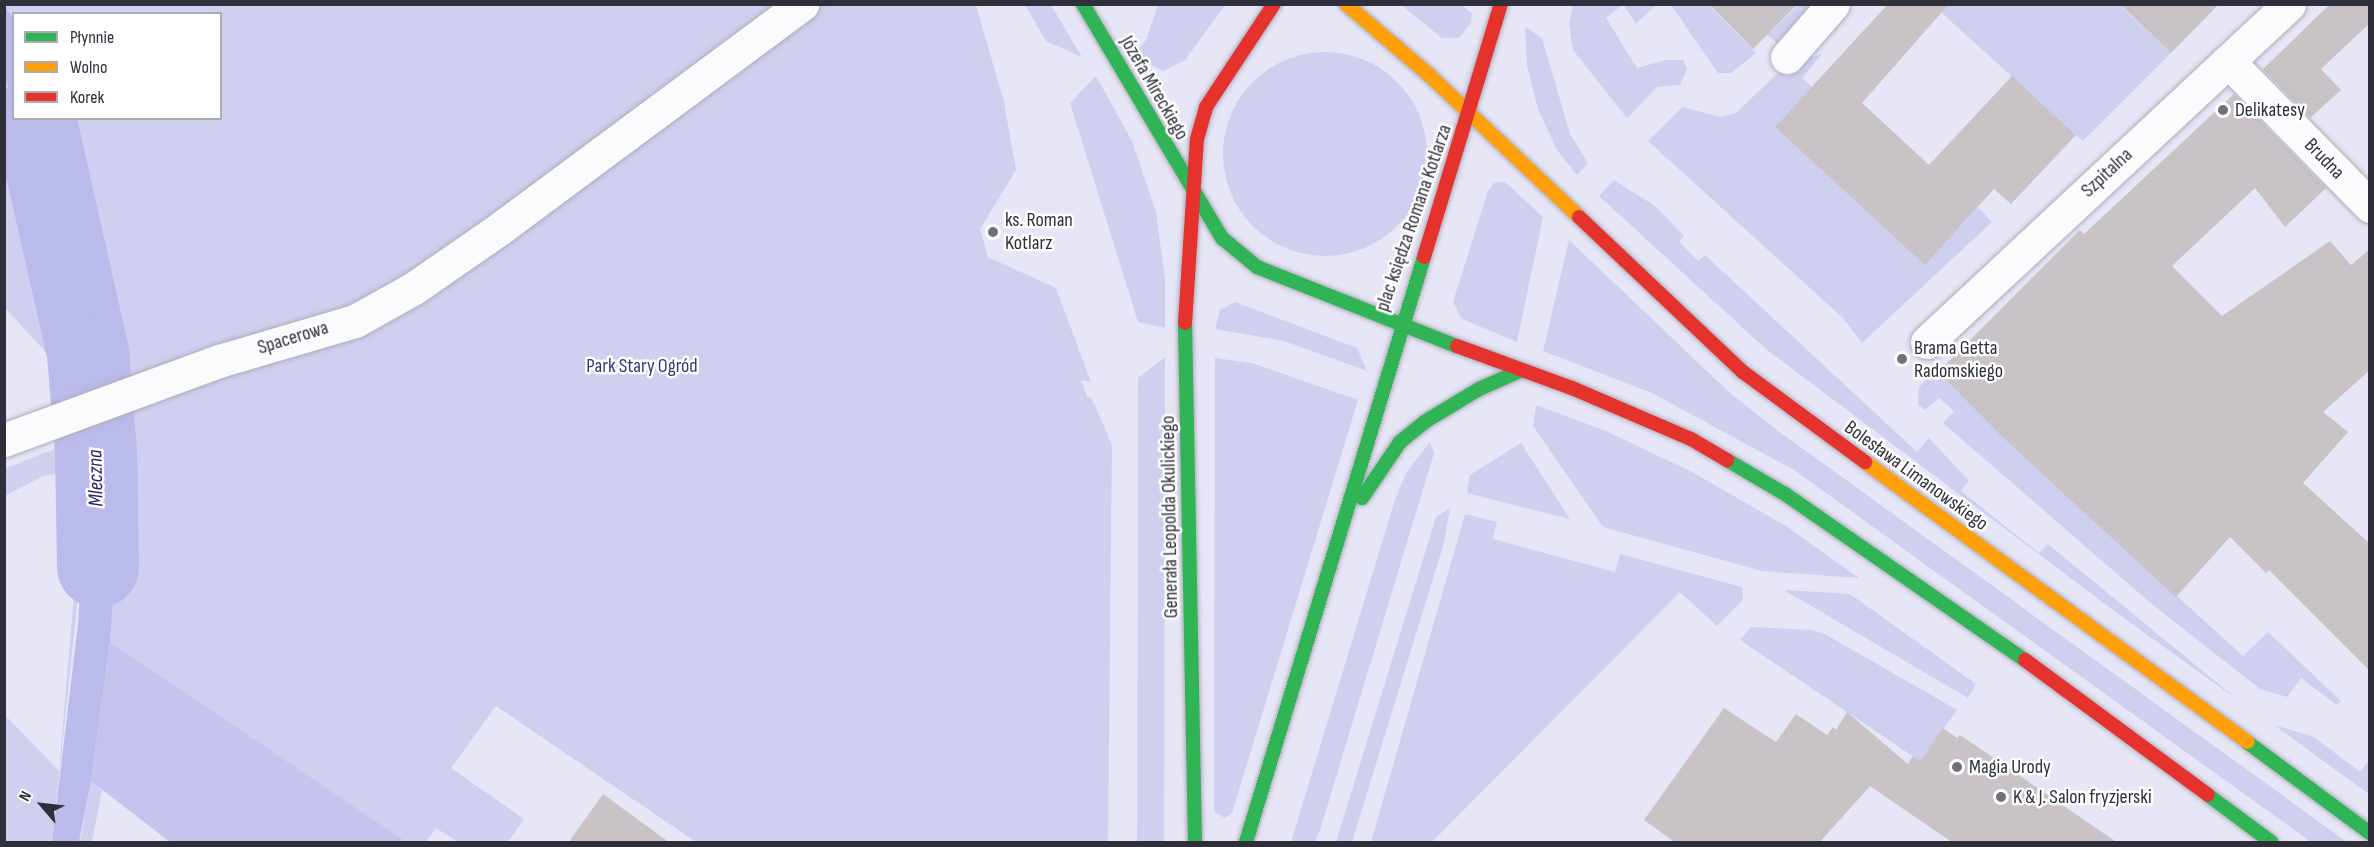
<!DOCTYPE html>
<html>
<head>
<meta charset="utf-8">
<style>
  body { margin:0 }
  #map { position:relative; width:2374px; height:847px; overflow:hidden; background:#e6e6f7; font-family:"Sofia Sans Condensed",sans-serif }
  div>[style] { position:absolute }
  .green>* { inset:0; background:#cfcff0 }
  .round { border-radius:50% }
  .forest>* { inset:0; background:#c5c4ee }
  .water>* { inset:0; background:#bbbbeb }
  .river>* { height:82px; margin:-41px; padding:0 41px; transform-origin:41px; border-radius:41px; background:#bbbbeb }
  .building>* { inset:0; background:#c9c3c7 }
  .roads { filter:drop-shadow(0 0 2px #adadba) drop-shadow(0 0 2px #adadba) }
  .street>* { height:33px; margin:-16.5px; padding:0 16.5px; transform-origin:16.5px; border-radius:16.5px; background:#fbfbfe }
  .fast>* { height:14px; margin:-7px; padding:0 7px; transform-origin:7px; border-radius:7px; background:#30b455 }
  .slow>* { height:14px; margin:-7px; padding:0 7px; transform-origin:7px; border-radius:7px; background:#ff9f0a }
  .jam>* { height:14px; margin:-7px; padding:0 7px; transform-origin:7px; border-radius:7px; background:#e5322d }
  .dots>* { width:16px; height:16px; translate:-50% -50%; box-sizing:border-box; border:3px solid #fff; border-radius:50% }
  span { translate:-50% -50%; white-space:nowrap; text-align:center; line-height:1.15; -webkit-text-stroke:5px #fff; paint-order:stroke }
  .street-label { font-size:20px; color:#2f2f3b }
  .poi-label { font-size:20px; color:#2f2f3b }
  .left { translate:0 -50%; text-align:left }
  .park-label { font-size:20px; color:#3c347c }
  .water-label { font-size:21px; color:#2d2268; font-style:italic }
  .frame { position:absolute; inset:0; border:6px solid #2f2f3b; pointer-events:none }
  .legend { position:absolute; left:12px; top:12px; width:210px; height:108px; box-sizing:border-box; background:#fff; border:2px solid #acacb1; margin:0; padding:8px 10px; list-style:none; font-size:18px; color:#2f2f3b }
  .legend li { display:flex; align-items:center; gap:12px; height:30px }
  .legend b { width:30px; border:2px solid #acacb1 }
  .north { position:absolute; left:12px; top:775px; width:60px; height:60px; -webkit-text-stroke:4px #fff; paint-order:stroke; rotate:298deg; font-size:16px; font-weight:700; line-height:24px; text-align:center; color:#2f2f3b }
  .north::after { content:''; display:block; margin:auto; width:21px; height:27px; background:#2f2f3b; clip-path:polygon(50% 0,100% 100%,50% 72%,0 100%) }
</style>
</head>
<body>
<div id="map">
  <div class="green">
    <i style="clip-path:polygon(1657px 4px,1636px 24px,1624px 5px,1624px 4px)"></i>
    <i style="clip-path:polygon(evenodd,5px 5px,976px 5px,1004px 102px,1016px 170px,980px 229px,988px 257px,1056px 288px,1091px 382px,1081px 380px,1087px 396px,1092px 399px,1112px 445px,1108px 842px,696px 842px,496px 706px,451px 768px,524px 819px,508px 842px,458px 842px,436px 828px,426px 842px,407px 842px,110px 642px,118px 541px,116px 447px,68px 376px,5px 308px,5px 5px,14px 14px,220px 14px,220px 118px,14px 118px,14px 14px)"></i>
    <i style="clip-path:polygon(1025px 5px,1051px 5px,1082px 57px,1046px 41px)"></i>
    <i style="clip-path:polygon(1158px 5px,1158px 4px,1225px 5px,1185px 60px,1163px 71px,1144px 61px,1136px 51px,1146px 40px)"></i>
    <i style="clip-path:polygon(1401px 5px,1461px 5px,1472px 13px,1471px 23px,1459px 38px,1442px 38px)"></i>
    <i style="clip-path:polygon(1573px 5px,1622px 5px,1606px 18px,1637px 68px,1666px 60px,1683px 60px,1687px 69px,1680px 85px,1657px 87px,1627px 118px,1573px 50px,1569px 24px)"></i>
    <i style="clip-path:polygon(1671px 5px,1709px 5px,1756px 53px,1731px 73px,1718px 73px)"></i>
    <i style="clip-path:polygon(1799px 5px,1814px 5px,1780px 45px,1767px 35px)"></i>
    <i style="clip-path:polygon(1933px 5px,2120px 5px,2171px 53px,2083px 141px)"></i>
    <i style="clip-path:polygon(1525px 27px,1542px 38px,1570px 134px,1588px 163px,1577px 175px,1557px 150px,1538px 109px,1527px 65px)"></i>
    <i class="round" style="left:1223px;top:52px;width:204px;height:204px"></i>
    <i style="clip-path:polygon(1822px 54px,1802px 78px,1812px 87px,1775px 127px,1925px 264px,1978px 207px,1992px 222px,1862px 343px,1843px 318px,1648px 141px,1682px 107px,1721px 117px,1736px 113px,1780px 71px,1787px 77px,1805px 59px)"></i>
    <i style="clip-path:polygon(1096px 76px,1132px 141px,1156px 212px,1165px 279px,1165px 328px,1138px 322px,1070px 103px)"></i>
    <i style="clip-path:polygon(1614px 180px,1655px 206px,1684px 236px,1679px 242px,1698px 261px,1705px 255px,1917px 452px,1929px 438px,1969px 481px,1961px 491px,2039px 553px,2048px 544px,2238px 700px,2121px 616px,1766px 349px,1599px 196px)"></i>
    <i style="clip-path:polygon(1505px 182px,1543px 217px,1517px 342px,1462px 319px,1453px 302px,1488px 191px,1494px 183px)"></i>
    <i style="clip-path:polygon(1569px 240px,1731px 394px,1781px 433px,2347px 842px,2311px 842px,1794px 470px,1652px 393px,1543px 351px)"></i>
    <i style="clip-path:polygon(1235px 302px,1357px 348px,1367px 371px,1284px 341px,1215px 329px,1220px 310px)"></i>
    <i style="clip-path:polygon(1165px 357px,1164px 842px,1137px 842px,1138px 378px)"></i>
    <i style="clip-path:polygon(1215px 358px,1252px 363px,1358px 400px,1232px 813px,1225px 818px,1214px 812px)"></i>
    <i style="clip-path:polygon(1936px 370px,2001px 436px,2243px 656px,2268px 632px,2341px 701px,2337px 705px,2301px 678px,2287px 697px,2260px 689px,2153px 605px,1943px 423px,1954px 411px,1939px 398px,1925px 410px,1918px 404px,1919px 387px)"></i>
    <i style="clip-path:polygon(1536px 405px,1606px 431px,1692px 472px,1786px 526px,1859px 578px,1762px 571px,1603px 527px,1533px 426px)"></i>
    <i style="clip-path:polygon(74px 441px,76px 457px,83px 456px,83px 549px,52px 842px,5px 842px,4px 714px,59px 771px,77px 560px,76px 470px,43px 476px,5px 496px,4px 469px)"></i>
    <i style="clip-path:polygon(1430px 442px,1434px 453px,1321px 827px,1315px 842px,1291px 842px,1394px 503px,1406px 473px)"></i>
    <i style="clip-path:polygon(1521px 443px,1570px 519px,1467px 493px,1470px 475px)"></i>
    <i style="clip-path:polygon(1450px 508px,1444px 543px,1352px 842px,1336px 842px,1436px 517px)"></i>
    <i style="clip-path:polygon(1465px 514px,1497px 522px,1493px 539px,1615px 572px,1620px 554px,1742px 587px,1743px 600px,1717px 626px,1680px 592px,1432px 842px,1371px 842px)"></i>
    <i style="clip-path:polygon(1784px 590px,1850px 594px,1976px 684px,1968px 698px)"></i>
    <i style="clip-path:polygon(1751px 627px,1811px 630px,1825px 634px,1957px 710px,1920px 761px,1740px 640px)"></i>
    <i style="clip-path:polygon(2274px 725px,2314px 737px,2360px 772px,2369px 760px,2369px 794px)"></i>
    <i style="clip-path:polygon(91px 781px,102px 790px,92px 842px,80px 842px)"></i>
  </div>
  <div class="forest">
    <i style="clip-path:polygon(110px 642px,407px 842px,170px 842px,91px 781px)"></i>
  </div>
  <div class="water">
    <i style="clip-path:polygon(4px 5px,13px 18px,13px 102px,5px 76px)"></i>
    <i style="clip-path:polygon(20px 119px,52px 119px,98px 290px,112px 360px,76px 373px,61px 270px,36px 165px)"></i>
    <i style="clip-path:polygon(116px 446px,118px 541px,110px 642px,91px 781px,79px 842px,52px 842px,78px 624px,83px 549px,83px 456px)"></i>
  </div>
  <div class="river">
    <i style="left:35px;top:118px;width:242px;rotate:77.3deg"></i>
    <i style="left:88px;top:354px;width:98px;rotate:85.3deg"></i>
    <i style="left:96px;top:452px;width:115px;rotate:89deg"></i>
  </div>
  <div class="building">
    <i style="clip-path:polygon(1709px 4px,1798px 4px,1753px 49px)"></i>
    <i style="clip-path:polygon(1888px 4px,1949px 4px,1862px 103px,1929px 165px,2012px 76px,2076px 135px,2011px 204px,1994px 189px,1925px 265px,1775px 127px)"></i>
    <i style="clip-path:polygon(2120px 4px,2219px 4px,2171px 53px)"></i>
    <i style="clip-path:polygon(2330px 4px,2370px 4px,2370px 23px,2321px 69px,2341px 90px,2310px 118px,2263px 69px)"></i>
    <i style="clip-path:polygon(2234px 94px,2326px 188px,2285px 227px,2255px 188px,2172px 266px,2222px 316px,2330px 241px,2351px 265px,2370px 249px,2370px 370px,2323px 412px,2348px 432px,2303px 483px,2370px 544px,2370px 671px,2269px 570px,2266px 573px,2230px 537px,2176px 597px,2001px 436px,1938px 372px,2080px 230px,2084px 234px)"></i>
    <i style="clip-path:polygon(1724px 708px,1776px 742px,1796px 714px,1827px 735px,1833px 727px,1836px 730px,1847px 712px,1908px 764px,1913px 756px,1920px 761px,1943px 728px,1957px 738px,1960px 735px,2118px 843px,1953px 843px,1870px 786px,1819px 843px,1676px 843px,1644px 820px)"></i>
    <i style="clip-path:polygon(603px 794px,670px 843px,568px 843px)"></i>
  </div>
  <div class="roads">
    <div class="street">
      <i style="left:1787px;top:57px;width:70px;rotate:-49deg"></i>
      <i style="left:2228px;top:61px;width:203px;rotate:45.6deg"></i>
      <i style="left:1927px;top:342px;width:495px;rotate:-43deg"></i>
      <i style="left:4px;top:440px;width:229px;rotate:-20.2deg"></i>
      <i style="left:219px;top:361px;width:142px;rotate:-16.4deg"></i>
      <i style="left:355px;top:321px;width:68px;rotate:-29.2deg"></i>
      <i style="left:414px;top:288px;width:107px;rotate:-34.7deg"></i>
      <i style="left:502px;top:227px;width:374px;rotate:-36.6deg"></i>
    </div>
    <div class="fast">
      <i style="left:1083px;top:4px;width:272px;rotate:59.3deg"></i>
      <i style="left:1222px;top:238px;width:45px;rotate:39.6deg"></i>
      <i style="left:1257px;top:267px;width:215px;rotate:21.6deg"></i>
      <i style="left:1185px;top:323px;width:519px;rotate:88.9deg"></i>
      <i style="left:1727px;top:460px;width:67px;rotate:30.4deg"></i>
      <i style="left:1785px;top:494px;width:292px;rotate:34.7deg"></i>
      <i style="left:1362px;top:498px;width:68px;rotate:-55.8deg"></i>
      <i style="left:1400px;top:442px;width:33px;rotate:-39deg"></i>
      <i style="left:1426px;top:421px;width:62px;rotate:-31.1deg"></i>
      <i style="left:1479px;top:389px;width:45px;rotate:-23.7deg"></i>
      <i style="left:2247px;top:742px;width:153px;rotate:36.5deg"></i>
      <i style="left:2208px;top:795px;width:79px;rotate:36.7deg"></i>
      <i style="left:1246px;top:842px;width:611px;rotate:-73.08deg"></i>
    </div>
    <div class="slow">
      <i style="left:1346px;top:4px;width:108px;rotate:40.5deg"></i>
      <i style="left:1428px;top:74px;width:208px;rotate:43.4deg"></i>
      <i style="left:1865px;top:462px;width:474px;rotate:36.2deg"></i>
    </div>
    <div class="jam">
      <i style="left:1579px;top:217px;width:226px;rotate:43.4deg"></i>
      <i style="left:1743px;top:372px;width:152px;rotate:36.4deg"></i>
      <i style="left:1424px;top:257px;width:264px;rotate:-73.1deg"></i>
      <i style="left:1185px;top:323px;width:184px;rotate:-86.3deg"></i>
      <i style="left:1197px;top:139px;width:33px;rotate:-74deg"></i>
      <i style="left:1206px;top:107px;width:123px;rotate:-56.6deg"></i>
      <i style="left:1457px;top:346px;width:122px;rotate:20.1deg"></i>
      <i style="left:1572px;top:388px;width:129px;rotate:23.2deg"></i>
      <i style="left:1691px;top:439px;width:42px;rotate:30.3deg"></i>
      <i style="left:2025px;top:660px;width:227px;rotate:36.4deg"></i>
    </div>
  </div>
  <div class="dots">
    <i style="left:2223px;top:110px;background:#6f6f7d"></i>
    <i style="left:993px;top:232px;background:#6f6f7d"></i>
    <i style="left:1902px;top:359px;background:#6f6f7d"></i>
    <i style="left:1957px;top:767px;background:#6f6f7d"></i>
    <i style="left:2001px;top:797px;background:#6f6f7d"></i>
  </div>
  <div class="street-label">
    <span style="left:1154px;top:88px;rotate:60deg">Józefa Mireckiego</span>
    <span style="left:2324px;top:159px;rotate:46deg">Brudna</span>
    <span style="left:2107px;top:173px;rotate:-43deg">Szpitalna</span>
    <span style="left:1414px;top:218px;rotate:-71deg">plac księdza Romana Kotlarza</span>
    <span style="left:293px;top:338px;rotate:-17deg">Spacerowa</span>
    <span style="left:1916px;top:476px;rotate:36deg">Bolesława Limanowskiego</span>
    <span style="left:1170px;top:517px;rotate:-91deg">Generała Leopolda Okulickiego</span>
  </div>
  <div class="poi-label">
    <span class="left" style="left:2235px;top:110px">Delikatesy</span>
    <span class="left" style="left:1005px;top:232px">ks. Roman<br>Kotlarz</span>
    <span class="left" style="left:1914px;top:360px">Brama Getta<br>Radomskiego</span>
    <span class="left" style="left:1969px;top:767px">Magia Urody</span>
    <span class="left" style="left:2013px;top:797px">K &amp; J. Salon fryzjerski</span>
  </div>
  <div class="park-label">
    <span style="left:642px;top:366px">Park Stary Ogród</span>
  </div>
  <div class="water-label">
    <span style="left:96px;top:478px;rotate:-91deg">Mleczna</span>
  </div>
  <div class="frame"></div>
  <ul class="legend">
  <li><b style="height:8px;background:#30b455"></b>Płynnie</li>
  <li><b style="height:8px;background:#ff9f0a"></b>Wolno</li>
  <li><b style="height:8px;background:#e5322d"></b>Korek</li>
  </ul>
  <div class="north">N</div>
</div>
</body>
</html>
